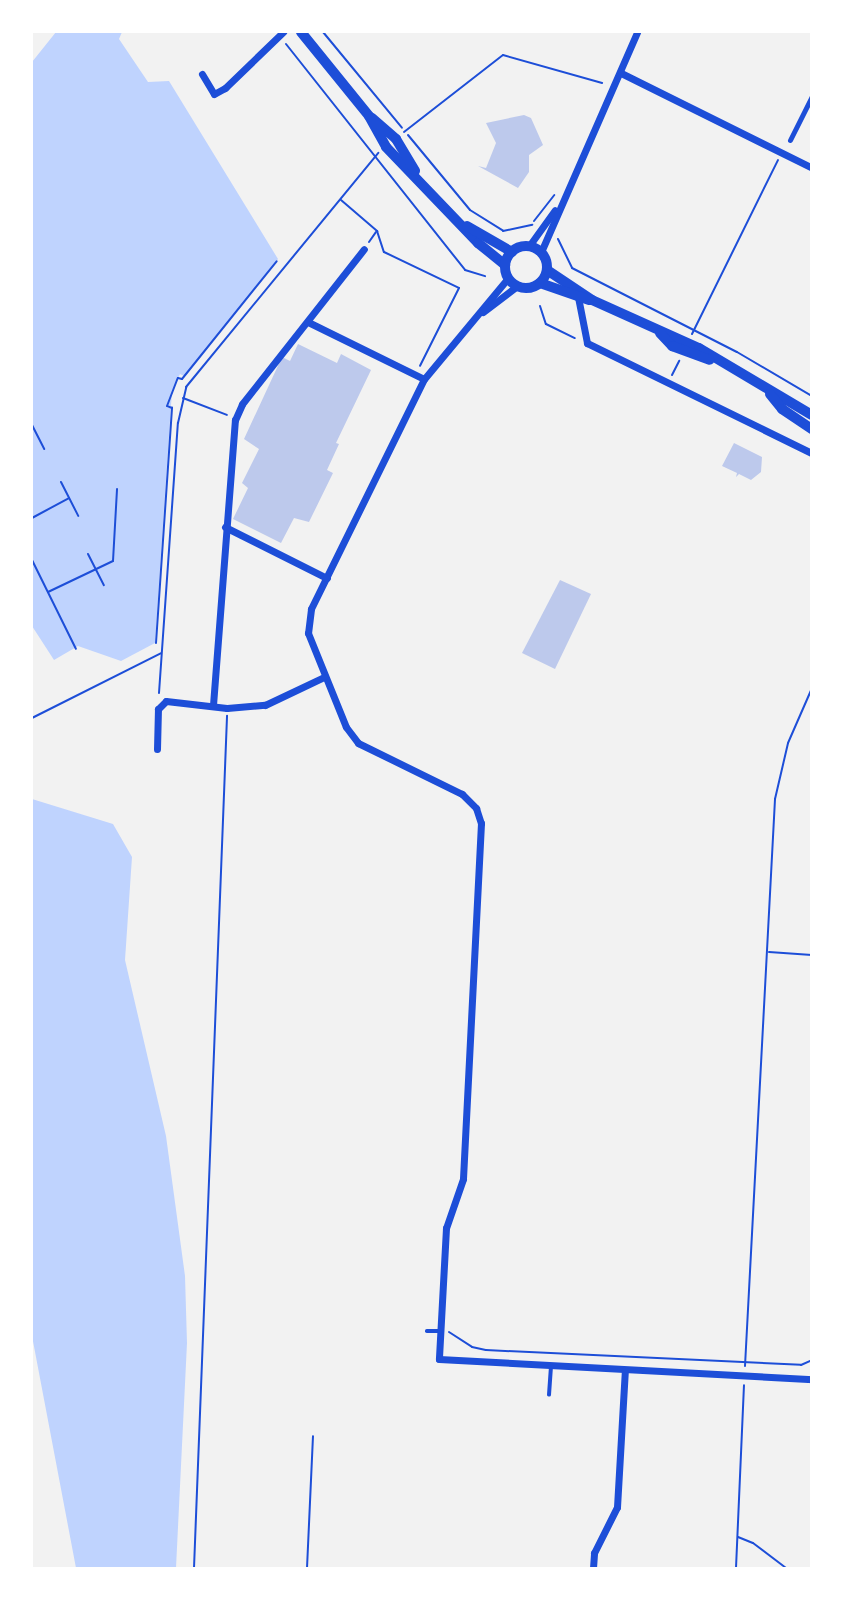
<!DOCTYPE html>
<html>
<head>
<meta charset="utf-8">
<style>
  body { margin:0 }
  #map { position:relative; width:843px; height:1600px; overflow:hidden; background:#f2f2f2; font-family:"PT Sans Narrow",sans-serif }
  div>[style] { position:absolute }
  .water>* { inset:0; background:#bfd3fe }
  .building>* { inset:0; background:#bdc9ec }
  .path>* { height:2px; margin:-1px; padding:0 1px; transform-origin:1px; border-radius:1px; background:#1d4ed8 }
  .service>* { height:3.5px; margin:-1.75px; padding:0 1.75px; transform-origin:1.75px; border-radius:1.75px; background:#1d4ed8 }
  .pedestrian>* { height:5px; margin:-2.5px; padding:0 2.5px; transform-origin:2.5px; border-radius:2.5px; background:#1d4ed8 }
  .minor>* { height:7px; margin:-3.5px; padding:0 3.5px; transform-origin:3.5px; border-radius:3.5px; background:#1d4ed8 }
  .secondary>* { height:10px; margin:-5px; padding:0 5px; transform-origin:5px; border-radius:5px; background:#1d4ed8 }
  .secondary>.ring { margin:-5px; padding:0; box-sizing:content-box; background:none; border:10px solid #1d4ed8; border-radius:50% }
  span { translate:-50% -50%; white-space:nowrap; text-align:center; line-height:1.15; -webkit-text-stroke:6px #fff; paint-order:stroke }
  .frame { position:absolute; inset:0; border:33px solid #fff; pointer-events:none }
</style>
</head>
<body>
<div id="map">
  <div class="water">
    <i style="clip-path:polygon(56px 32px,122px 32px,119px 39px,148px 82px,169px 81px,278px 259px,184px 376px,180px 374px,172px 391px,155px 643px,121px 661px,78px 646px,54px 660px,32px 626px,32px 62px)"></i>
    <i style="clip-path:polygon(32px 799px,113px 824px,132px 857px,125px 960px,166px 1136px,185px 1276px,187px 1343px,176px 1568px,76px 1568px,32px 1336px)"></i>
  </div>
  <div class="building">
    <i style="clip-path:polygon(524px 115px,531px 118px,543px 145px,529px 155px,529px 172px,518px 188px,478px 166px,486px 168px,496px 143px,486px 123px)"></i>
    <i style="clip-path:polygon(298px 344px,337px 363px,341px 354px,371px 370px,336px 443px,339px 444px,327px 470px,333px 473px,309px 522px,294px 518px,281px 543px,233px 519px,248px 488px,242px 483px,259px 449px,244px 439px,282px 357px,290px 361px)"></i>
    <i style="clip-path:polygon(734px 443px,762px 457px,761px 472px,751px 480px,739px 474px,736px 477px,737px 473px,722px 466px)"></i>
    <i style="clip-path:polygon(560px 580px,591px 594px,555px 669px,522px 653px)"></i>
  </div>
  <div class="path">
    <i style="left:323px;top:32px;width:124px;rotate:50.5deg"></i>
    <i style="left:286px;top:44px;width:288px;rotate:51.6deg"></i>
    <i style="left:465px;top:270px;width:21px;rotate:17deg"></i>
    <i style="left:404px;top:132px;width:125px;rotate:-37.9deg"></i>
    <i style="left:503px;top:55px;width:103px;rotate:15.8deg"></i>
    <i style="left:408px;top:135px;width:97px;rotate:50.4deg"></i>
    <i style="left:470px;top:210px;width:39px;rotate:32deg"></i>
    <i style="left:503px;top:231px;width:30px;rotate:-12deg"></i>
    <i style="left:341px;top:200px;width:48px;rotate:40.7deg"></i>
    <i style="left:377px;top:231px;width:22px;rotate:72deg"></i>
    <i style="left:384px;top:252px;width:83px;rotate:25.6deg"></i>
    <i style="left:459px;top:288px;width:87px;rotate:116.6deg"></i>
    <i style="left:534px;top:221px;width:33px;rotate:-52deg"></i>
    <i style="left:558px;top:239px;width:32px;rotate:64deg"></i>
    <i style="left:572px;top:268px;width:185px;rotate:27deg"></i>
    <i style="left:737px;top:352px;width:87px;rotate:30.4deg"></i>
    <i style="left:369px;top:242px;width:12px;rotate:-55deg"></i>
    <i style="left:540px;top:306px;width:19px;rotate:72deg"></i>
    <i style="left:546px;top:324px;width:32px;rotate:26deg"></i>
    <i style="left:692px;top:334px;width:194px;rotate:-63.7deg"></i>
    <i style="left:672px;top:375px;width:16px;rotate:-63deg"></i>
    <i style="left:183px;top:398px;width:47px;rotate:21.1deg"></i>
    <i style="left:32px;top:425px;width:27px;rotate:63deg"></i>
    <i style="left:61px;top:482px;width:38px;rotate:63deg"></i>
    <i style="left:32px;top:518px;width:42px;rotate:-28.4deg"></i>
    <i style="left:88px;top:554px;width:35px;rotate:63deg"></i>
    <i style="left:32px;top:560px;width:99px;rotate:63.7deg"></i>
    <i style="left:48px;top:592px;width:72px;rotate:-25.5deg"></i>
    <i style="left:113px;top:561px;width:72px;rotate:-86.8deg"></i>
    <i style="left:156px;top:643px;width:236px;rotate:-86.1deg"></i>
    <i style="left:172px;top:408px;width:5px;rotate:-158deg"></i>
    <i style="left:167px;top:406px;width:30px;rotate:-69deg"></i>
    <i style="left:178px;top:378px;width:4px;rotate:14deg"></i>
    <i style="left:182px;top:379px;width:151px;rotate:-51.2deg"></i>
    <i style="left:159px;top:693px;width:271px;rotate:-86deg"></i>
    <i style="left:178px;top:423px;width:37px;rotate:-77deg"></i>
    <i style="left:186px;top:387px;width:303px;rotate:-50.6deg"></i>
    <i style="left:32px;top:718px;width:144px;rotate:-26.7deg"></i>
    <i style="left:769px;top:952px;width:43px;rotate:4deg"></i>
    <i style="left:449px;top:1332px;width:27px;rotate:33deg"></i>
    <i style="left:472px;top:1347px;width:14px;rotate:12deg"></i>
    <i style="left:486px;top:1350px;width:315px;rotate:2.7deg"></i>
    <i style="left:801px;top:1365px;width:12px;rotate:-24deg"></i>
    <i style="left:745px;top:1366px;width:568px;rotate:-86.97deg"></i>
    <i style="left:775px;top:799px;width:57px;rotate:-76.9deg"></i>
    <i style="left:788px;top:743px;width:60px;rotate:-66.4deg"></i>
    <i style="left:738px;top:1537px;width:16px;rotate:22deg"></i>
    <i style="left:753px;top:1543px;width:41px;rotate:37.1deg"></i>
    <i style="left:194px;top:1568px;width:853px;rotate:-87.78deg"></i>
    <i style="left:307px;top:1568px;width:132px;rotate:-87.4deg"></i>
    <i style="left:736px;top:1568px;width:183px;rotate:-87.5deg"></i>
  </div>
  <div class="service">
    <i style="left:427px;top:1331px;width:11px"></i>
    <i style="left:549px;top:1395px;width:29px;rotate:-86deg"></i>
  </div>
  <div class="pedestrian">
    <i style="left:790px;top:140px;width:49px;rotate:-63.4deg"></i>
  </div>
  <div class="minor">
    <i style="left:621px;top:73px;width:213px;rotate:26.4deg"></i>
    <i style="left:202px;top:74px;width:23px;rotate:59deg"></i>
    <i style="left:214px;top:94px;width:13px;rotate:-29deg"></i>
    <i style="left:225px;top:88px;width:81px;rotate:-44deg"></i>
    <i style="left:529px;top:246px;width:44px;rotate:-54.2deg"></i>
    <i style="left:541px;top:252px;width:240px;rotate:-66.4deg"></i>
    <i style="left:508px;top:278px;width:131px;rotate:129.7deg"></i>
    <i style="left:424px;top:379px;width:256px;rotate:116.2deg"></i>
    <i style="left:311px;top:609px;width:24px;rotate:97deg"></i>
    <i style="left:308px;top:633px;width:101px;rotate:68deg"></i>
    <i style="left:346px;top:727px;width:20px;rotate:53deg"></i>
    <i style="left:358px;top:743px;width:116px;rotate:26.1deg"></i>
    <i style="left:462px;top:794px;width:20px;rotate:45deg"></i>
    <i style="left:476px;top:808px;width:16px;rotate:72deg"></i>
    <i style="left:481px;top:823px;width:356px;rotate:92.9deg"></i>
    <i style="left:463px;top:1179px;width:52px;rotate:109.1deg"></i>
    <i style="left:446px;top:1228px;width:131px;rotate:93.1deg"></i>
    <i style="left:439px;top:1359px;width:374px;rotate:3.1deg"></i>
    <i style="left:578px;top:297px;width:47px;rotate:78.9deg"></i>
    <i style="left:587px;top:343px;width:250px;rotate:26.1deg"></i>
    <i style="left:483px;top:312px;width:43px;rotate:-37.4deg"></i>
    <i style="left:308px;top:322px;width:129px;rotate:26.2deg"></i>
    <i style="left:225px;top:527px;width:114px;rotate:26.6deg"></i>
    <i style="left:213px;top:705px;width:286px;rotate:-85.6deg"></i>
    <i style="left:235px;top:420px;width:17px;rotate:-66deg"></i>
    <i style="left:242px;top:404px;width:197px;rotate:-51.8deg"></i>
    <i style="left:157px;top:749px;width:40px;rotate:-88.6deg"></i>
    <i style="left:158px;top:709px;width:11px;rotate:-45deg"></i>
    <i style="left:166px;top:701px;width:61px;rotate:6.5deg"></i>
    <i style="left:227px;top:708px;width:38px;rotate:-5deg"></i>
    <i style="left:265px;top:705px;width:65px;rotate:-25.4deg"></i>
    <i style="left:593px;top:1568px;width:15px;rotate:-86deg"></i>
    <i style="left:594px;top:1553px;width:51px;rotate:-63.4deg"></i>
    <i style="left:617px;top:1507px;width:137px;rotate:-86.7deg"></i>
  </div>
  <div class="secondary">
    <i style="left:301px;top:32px;width:108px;rotate:51deg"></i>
    <i style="left:369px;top:116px;width:35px;rotate:61deg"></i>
    <i style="left:386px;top:147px;width:133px;rotate:46.2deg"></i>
    <i style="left:478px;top:243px;width:35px;rotate:39deg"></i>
    <i style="left:372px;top:118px;width:32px;rotate:41deg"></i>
    <i style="left:396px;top:139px;width:37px;rotate:59deg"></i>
    <i style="left:467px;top:226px;width:52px;rotate:30deg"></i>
    <i class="ring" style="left:505px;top:246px;width:32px;height:32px"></i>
    <i style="left:547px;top:270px;width:54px;rotate:33.7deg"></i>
    <i style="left:592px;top:300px;width:117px;rotate:24.2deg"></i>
    <i style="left:699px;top:348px;width:131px;rotate:30.7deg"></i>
    <i style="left:540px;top:283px;width:52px;rotate:19.1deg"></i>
    <i style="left:660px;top:333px;width:18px;rotate:47deg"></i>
    <i style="left:672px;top:346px;width:40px;rotate:20.2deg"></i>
    <i style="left:770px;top:394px;width:19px;rotate:51deg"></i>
    <i style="left:782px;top:409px;width:36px;rotate:34deg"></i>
  </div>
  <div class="frame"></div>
</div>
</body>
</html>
